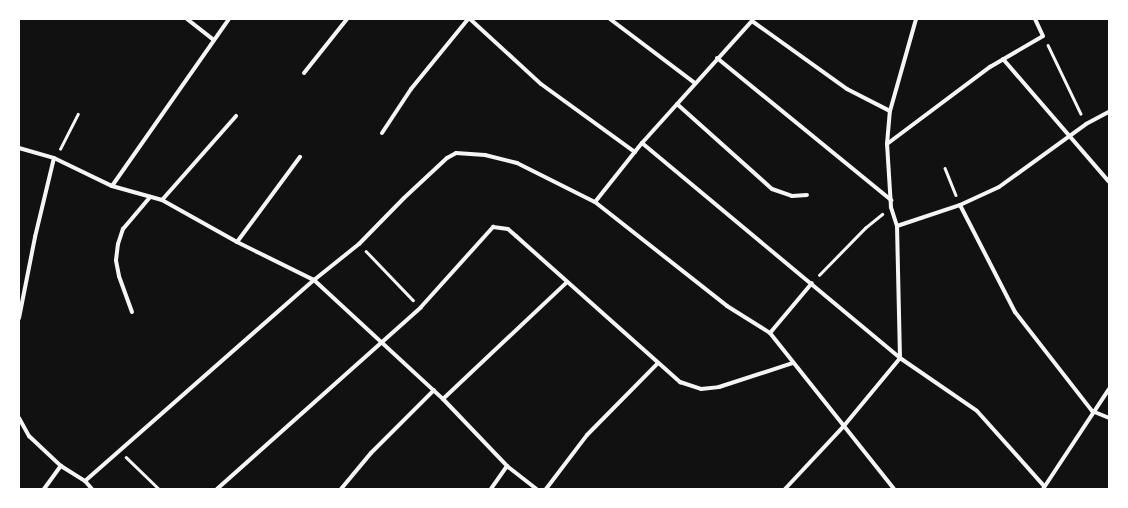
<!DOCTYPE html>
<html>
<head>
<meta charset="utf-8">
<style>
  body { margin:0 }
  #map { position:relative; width:1128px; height:508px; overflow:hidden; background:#111; font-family:"Space Grotesk",sans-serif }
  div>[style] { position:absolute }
  .path>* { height:2.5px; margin:-1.25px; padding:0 1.25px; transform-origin:1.25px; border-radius:1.25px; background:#f5f5f5 }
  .minor>* { height:4px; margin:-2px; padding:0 2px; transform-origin:2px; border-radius:2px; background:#f5f5f5 }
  span { translate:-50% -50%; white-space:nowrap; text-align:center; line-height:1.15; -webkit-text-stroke:4px #fff; paint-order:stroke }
  .frame { position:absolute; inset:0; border:20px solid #fff; pointer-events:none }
</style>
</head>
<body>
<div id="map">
  <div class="path">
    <i style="left:1048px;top:45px;width:76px;rotate:64.4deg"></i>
    <i style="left:60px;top:149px;width:39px;rotate:-63deg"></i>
    <i style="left:945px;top:168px;width:29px;rotate:68deg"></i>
    <i style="left:366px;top:251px;width:68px;rotate:46.2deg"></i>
    <i style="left:819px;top:275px;width:66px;rotate:-45.6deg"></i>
    <i style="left:865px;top:228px;width:22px;rotate:-39deg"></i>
    <i style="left:126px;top:457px;width:46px;rotate:44.1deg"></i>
  </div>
  <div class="minor">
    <i style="left:187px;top:19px;width:33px;rotate:38deg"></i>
    <i style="left:470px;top:19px;width:96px;rotate:42.5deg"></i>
    <i style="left:541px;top:84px;width:116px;rotate:35.9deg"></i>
    <i style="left:610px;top:19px;width:106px;rotate:37deg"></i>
    <i style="left:717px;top:58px;width:225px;rotate:39.2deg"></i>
    <i style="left:1003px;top:59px;width:162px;rotate:49.2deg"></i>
    <i style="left:304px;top:73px;width:69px;rotate:-51.5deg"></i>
    <i style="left:677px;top:104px;width:127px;rotate:41.8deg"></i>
    <i style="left:772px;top:189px;width:21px;rotate:19deg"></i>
    <i style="left:792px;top:196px;width:15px;rotate:-4deg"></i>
    <i style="left:382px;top:133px;width:53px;rotate:-56.6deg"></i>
    <i style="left:411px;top:89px;width:90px;rotate:-50.8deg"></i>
    <i style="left:642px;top:143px;width:336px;rotate:39.8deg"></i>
    <i style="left:900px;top:358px;width:93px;rotate:34.5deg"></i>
    <i style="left:977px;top:411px;width:101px;rotate:48.2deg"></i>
    <i style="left:887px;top:144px;width:129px;rotate:-36.8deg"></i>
    <i style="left:990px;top:67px;width:61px;rotate:-30.3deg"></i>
    <i style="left:1043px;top:36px;width:19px;rotate:-115deg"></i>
    <i style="left:19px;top:148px;width:36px;rotate:16deg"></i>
    <i style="left:54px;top:158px;width:64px;rotate:25.8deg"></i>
    <i style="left:112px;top:186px;width:52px;rotate:15.6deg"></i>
    <i style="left:162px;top:200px;width:86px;rotate:29.2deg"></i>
    <i style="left:237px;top:242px;width:86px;rotate:26.3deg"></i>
    <i style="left:314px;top:280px;width:176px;rotate:42.7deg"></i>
    <i style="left:443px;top:399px;width:93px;rotate:46.3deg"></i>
    <i style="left:507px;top:466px;width:28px;rotate:125deg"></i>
    <i style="left:112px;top:186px;width:204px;rotate:-55deg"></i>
    <i style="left:162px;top:200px;width:112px;rotate:-48.6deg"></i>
    <i style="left:595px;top:202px;width:75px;rotate:-51.5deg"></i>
    <i style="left:642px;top:143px;width:164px;rotate:-48deg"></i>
    <i style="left:752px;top:21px;width:117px;rotate:35.6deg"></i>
    <i style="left:847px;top:89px;width:48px;rotate:27.1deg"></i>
    <i style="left:960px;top:205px;width:120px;rotate:62.8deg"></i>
    <i style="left:1015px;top:312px;width:125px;rotate:52.1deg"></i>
    <i style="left:1092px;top:411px;width:18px;rotate:22deg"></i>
    <i style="left:897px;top:226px;width:66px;rotate:-18.4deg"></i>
    <i style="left:960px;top:205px;width:43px;rotate:-24.8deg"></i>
    <i style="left:999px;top:187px;width:107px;rotate:-35.9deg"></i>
    <i style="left:1086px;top:124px;width:26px;rotate:-28deg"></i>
    <i style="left:237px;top:242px;width:106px;rotate:-53.5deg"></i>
    <i style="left:132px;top:312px;width:38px;rotate:-110deg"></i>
    <i style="left:119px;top:276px;width:16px;rotate:-101deg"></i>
    <i style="left:116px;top:260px;width:16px;rotate:-83deg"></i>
    <i style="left:118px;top:244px;width:16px;rotate:-72deg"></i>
    <i style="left:123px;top:229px;width:42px;rotate:-49.8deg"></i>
    <i style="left:19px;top:318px;width:83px;rotate:-78.8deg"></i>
    <i style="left:35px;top:237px;width:81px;rotate:-76.5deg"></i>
    <i style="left:770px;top:333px;width:65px;rotate:-50deg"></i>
    <i style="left:443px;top:399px;width:170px;rotate:-43.3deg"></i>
    <i style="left:19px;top:418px;width:21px;rotate:61deg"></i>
    <i style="left:29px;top:436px;width:44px;rotate:43.2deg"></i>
    <i style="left:61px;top:466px;width:28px;rotate:32deg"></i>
    <i style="left:85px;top:481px;width:11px;rotate:49deg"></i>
    <i style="left:507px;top:466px;width:37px;rotate:38deg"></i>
    <i style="left:85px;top:481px;width:305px;rotate:-41.3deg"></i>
    <i style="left:314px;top:280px;width:58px;rotate:-38.7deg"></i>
    <i style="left:359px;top:244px;width:64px;rotate:-45.6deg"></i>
    <i style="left:404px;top:198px;width:59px;rotate:-42.9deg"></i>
    <i style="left:447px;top:158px;width:10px;rotate:-29deg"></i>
    <i style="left:456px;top:153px;width:29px;rotate:4deg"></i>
    <i style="left:485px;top:155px;width:33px;rotate:14deg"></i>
    <i style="left:517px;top:163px;width:87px;rotate:26.6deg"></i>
    <i style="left:595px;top:202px;width:168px;rotate:38.2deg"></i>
    <i style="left:727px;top:306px;width:51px;rotate:32.1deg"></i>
    <i style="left:770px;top:333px;width:199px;rotate:51.5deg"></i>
    <i style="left:44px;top:489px;width:29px;rotate:-54deg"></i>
    <i style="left:217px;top:489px;width:273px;rotate:-41.7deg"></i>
    <i style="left:421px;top:307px;width:108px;rotate:-48deg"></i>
    <i style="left:493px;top:227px;width:15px;rotate:8deg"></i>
    <i style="left:508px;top:229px;width:11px;rotate:41deg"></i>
    <i style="left:516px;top:236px;width:220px;rotate:41.7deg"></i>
    <i style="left:680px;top:382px;width:22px;rotate:18deg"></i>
    <i style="left:701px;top:389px;width:18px;rotate:-6deg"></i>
    <i style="left:719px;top:387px;width:78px;rotate:-18deg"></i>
    <i style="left:341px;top:489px;width:47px;rotate:-50.2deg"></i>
    <i style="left:371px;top:453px;width:89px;rotate:-45deg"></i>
    <i style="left:546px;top:489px;width:68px;rotate:-52.8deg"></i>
    <i style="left:587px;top:435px;width:101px;rotate:-45.4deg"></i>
    <i style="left:785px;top:489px;width:85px;rotate:-46.9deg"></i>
    <i style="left:843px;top:427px;width:89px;rotate:-50.4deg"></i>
    <i style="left:900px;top:358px;width:132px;rotate:-91.3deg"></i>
    <i style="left:897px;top:226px;width:20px;rotate:-108deg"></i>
    <i style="left:891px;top:207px;width:63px;rotate:-93.6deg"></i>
    <i style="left:887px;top:144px;width:33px;rotate:-85deg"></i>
    <i style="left:890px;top:111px;width:96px;rotate:-74.2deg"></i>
    <i style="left:1043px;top:489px;width:120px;rotate:-56.6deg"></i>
  </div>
  <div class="frame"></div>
</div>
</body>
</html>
